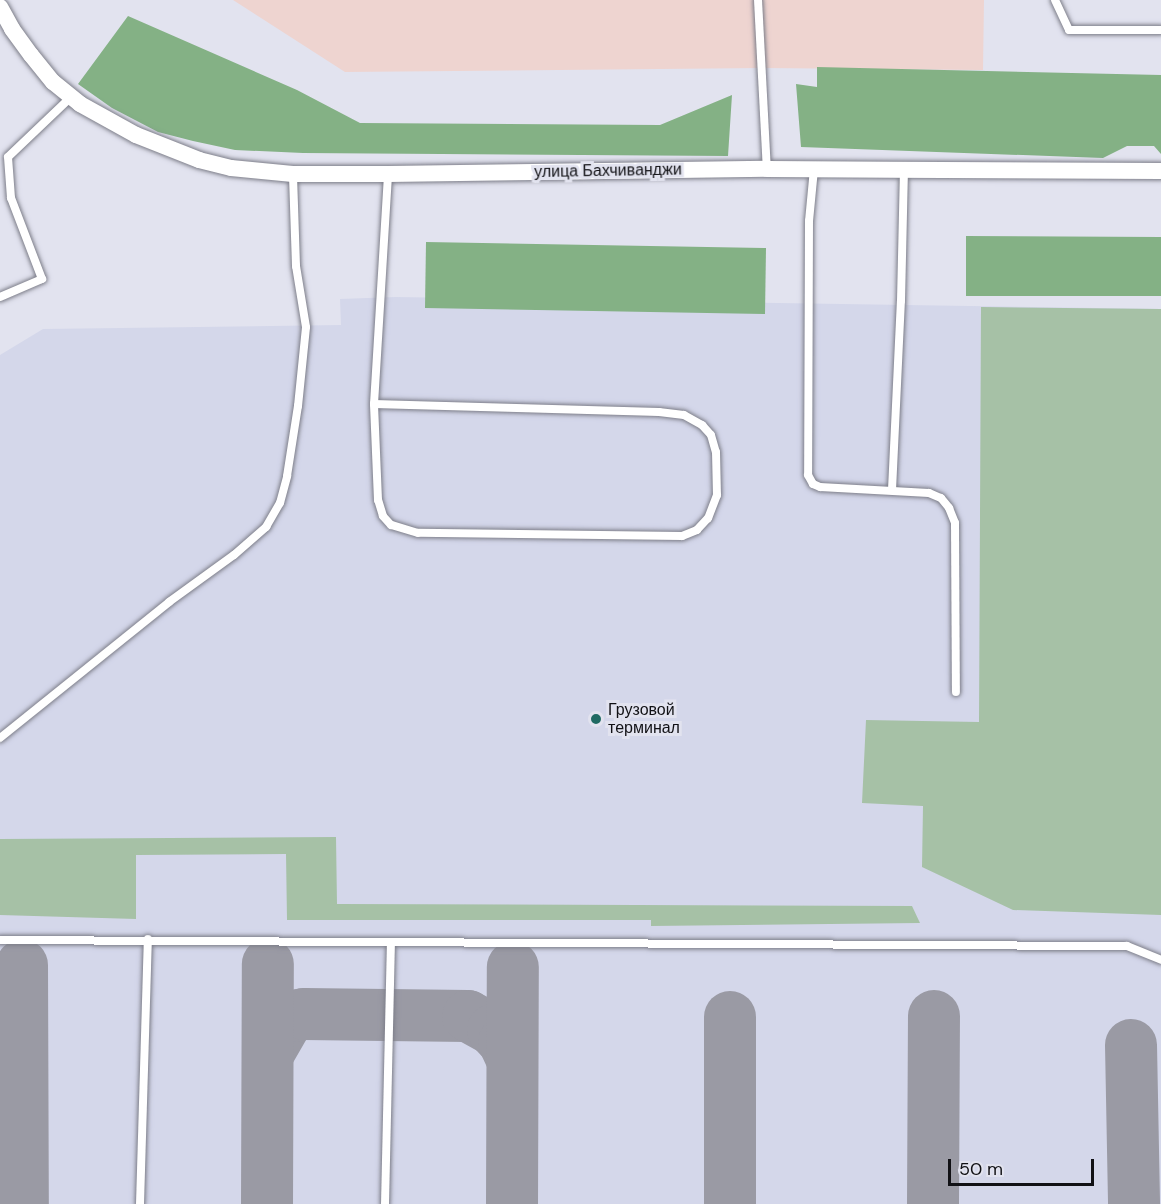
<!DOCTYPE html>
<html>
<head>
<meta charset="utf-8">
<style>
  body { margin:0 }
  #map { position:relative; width:1161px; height:1204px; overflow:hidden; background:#e2e3ef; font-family:"DM Sans",sans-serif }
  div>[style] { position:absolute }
  .built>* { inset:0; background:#d4d7ea }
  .industrial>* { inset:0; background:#eed4d0 }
  .green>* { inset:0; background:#a6c1a6 }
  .forest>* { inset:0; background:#84b185 }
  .taxiway>* { height:52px; margin:-26px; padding:0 26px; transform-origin:26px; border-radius:26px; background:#9a9aa4 }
  .roads { filter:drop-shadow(0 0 2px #7d7e89) drop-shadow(0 0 2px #7d7e89) }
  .service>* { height:8px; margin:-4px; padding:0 4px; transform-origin:4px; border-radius:4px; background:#fff }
  .minor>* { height:16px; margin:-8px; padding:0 8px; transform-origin:8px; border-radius:8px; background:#fff }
  .dots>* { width:16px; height:16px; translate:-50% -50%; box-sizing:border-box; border:3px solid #e2e3ef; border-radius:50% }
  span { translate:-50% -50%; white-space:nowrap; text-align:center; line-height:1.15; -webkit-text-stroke:6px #e2e3ef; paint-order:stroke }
  .street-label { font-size:16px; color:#111115 }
  .poi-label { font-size:16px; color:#111115 }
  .left { translate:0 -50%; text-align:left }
  .scale { position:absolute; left:948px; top:1159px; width:146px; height:27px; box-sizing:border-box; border:3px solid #111115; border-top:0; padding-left:8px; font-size:18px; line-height:21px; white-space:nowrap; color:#111115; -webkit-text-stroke:4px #e2e3ef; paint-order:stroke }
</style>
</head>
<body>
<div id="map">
  <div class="built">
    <i style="clip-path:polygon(395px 297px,1161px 309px,1161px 1204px,0 1204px,0 355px,43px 329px,341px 325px,340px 299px)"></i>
  </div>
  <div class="industrial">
    <i style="clip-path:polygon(233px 0,984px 0,983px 70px,762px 68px,345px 72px)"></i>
  </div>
  <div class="green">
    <i style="clip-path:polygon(981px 307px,1161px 309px,1161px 915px,1013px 910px,922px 867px,923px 806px,862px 803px,866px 720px,979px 722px)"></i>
    <i style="clip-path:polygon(336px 837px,337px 904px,912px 906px,920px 923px,651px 926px,651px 920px,287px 920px,286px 854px,136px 855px,136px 919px,0 915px,0 839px)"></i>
  </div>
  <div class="forest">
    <i style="clip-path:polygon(128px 16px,297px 90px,360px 123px,660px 125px,732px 95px,728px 156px,303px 153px,235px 150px,193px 141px,158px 132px,112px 108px,78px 84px)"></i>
    <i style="clip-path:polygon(817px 67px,1161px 75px,1161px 154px,1154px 146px,1127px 146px,1103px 158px,801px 147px,796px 84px,817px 87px)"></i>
    <i style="clip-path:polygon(966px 236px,1161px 237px,1161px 296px,966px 296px)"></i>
    <i style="clip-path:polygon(426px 242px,766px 248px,765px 314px,425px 308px)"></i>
  </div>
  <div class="taxiway">
    <i style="left:22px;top:965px;width:239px;rotate:89.8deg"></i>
    <i style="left:1131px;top:1045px;width:159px;rotate:88.9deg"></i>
    <i style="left:268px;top:1054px;width:38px;rotate:-60deg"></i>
    <i style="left:287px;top:1021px;width:9px;rotate:-36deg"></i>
    <i style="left:294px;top:1016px;width:10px;rotate:-11deg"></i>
    <i style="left:304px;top:1014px;width:164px;rotate:0.7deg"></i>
    <i style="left:468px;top:1016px;width:29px;rotate:29deg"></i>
    <i style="left:493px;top:1030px;width:16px;rotate:47deg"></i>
    <i style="left:504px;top:1042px;width:19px;rotate:65deg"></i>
    <i style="left:267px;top:1204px;width:240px;rotate:-89.8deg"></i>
    <i style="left:512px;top:1204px;width:237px;rotate:-89.8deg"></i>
    <i style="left:730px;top:1204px;width:187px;rotate:-90deg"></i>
    <i style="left:933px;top:1204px;width:188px;rotate:-89.7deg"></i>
  </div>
  <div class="roads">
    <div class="service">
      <i style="left:758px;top:0;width:169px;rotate:87deg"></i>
      <i style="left:1055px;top:0;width:33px;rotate:65deg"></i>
      <i style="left:1069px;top:30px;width:92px"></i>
      <i style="left:814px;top:169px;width:52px;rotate:95.5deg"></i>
      <i style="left:809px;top:221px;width:254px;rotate:90.2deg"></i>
      <i style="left:808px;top:475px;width:10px;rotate:61deg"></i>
      <i style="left:813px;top:484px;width:8px;rotate:23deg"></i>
      <i style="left:820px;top:487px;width:109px;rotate:3.2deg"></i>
      <i style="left:929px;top:493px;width:13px;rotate:23deg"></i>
      <i style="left:941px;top:498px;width:13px;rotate:51deg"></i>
      <i style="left:949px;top:508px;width:16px;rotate:68deg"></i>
      <i style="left:955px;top:523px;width:169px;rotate:89.7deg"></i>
      <i style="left:0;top:297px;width:46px;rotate:-23.2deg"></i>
      <i style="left:42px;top:279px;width:87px;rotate:-110.9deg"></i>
      <i style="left:11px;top:198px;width:41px;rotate:-94.2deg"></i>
      <i style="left:8px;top:157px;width:87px;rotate:-43.6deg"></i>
      <i style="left:374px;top:404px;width:285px;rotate:1.6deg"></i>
      <i style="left:659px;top:412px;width:25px;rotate:7deg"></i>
      <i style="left:684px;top:415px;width:21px;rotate:29deg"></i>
      <i style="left:702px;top:425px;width:13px;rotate:48deg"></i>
      <i style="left:711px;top:435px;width:18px;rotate:74deg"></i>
      <i style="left:716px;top:452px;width:43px;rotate:88.7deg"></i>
      <i style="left:717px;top:495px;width:25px;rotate:111deg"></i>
      <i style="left:708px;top:518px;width:16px;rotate:133deg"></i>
      <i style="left:697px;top:530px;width:16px;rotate:158deg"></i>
      <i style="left:682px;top:536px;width:264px;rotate:-179.3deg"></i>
      <i style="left:418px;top:533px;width:28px;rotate:-163deg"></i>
      <i style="left:391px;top:525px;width:12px;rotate:-132deg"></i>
      <i style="left:383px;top:516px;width:17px;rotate:-107deg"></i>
      <i style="left:378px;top:500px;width:96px;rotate:-92.4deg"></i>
      <i style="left:374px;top:404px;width:230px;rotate:-86.5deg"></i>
      <i style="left:892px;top:490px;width:189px;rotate:-87.3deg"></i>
      <i style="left:901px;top:301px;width:131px;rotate:-88.7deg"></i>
      <i style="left:0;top:738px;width:217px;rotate:-38.8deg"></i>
      <i style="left:169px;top:602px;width:80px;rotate:-35.9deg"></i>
      <i style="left:234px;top:555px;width:43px;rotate:-41.2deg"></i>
      <i style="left:266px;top:527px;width:28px;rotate:-60deg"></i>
      <i style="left:280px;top:503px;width:28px;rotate:-75deg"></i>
      <i style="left:287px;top:476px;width:71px;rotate:-81.1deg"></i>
      <i style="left:298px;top:406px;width:79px;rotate:-84.2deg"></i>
      <i style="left:306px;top:327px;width:62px;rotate:-99.3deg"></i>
      <i style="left:296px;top:266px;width:92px;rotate:-91.9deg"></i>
      <i style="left:0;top:940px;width:1127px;rotate:0.31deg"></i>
      <i style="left:1127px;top:946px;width:37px;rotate:22deg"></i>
      <i style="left:140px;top:1204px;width:265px;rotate:-88.3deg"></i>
      <i style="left:385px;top:1204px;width:262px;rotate:-88.7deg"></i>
    </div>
    <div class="minor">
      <i style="left:0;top:7px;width:25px;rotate:61deg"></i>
      <i style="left:12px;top:29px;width:32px;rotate:54deg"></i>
      <i style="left:31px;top:55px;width:35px;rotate:51deg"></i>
      <i style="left:53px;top:82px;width:35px;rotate:39deg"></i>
      <i style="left:80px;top:104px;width:64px;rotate:29deg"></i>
      <i style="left:136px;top:135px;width:68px;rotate:21.6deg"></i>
      <i style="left:199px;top:160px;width:33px;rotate:14deg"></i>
      <i style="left:231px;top:168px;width:62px;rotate:5.5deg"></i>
      <i style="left:293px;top:174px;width:95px"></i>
      <i style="left:388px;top:174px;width:379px;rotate:-0.8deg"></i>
      <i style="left:767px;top:169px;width:394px;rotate:0.3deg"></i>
    </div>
  </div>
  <div class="dots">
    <i style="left:596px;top:719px;background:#206a63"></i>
  </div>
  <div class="street-label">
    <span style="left:608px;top:171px;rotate:-1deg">улица Бахчиванджи</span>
  </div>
  <div class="poi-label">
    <span class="left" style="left:608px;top:719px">Грузовой<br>терминал</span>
  </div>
  <div class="scale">50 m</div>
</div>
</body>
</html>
